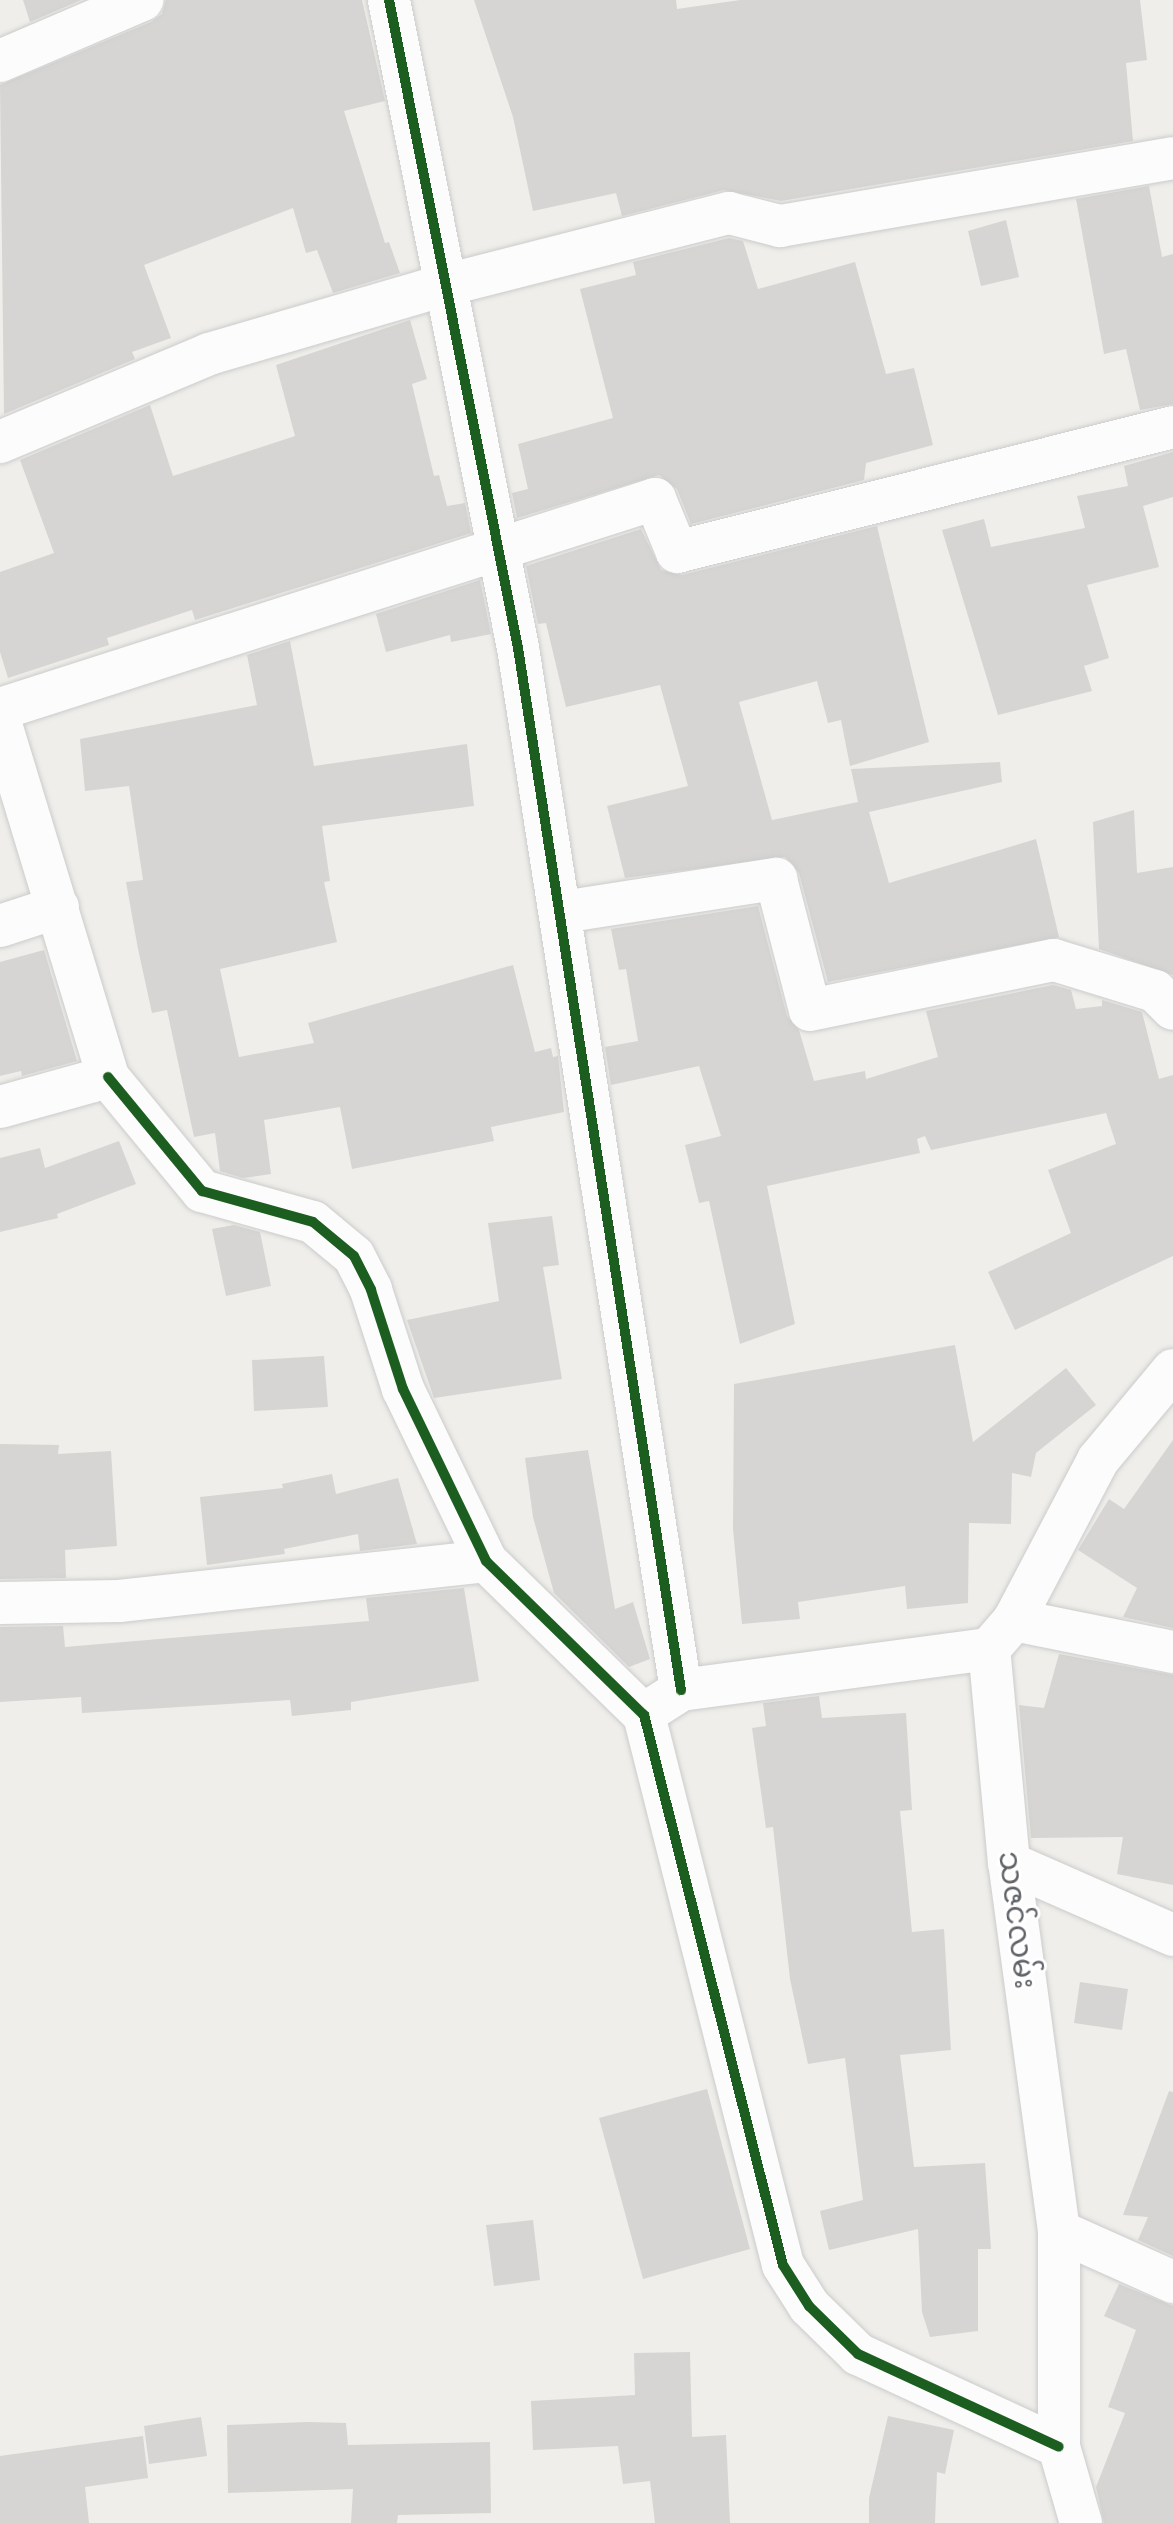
<!DOCTYPE html>
<html>
<head>
<meta charset="utf-8">
<style>
  body { margin:0 }
  #map { position:relative; width:1173px; height:2523px; overflow:hidden; background:#efeeea; font-family:Figtree,"Noto Sans Myanmar",sans-serif }
  div>[style] { position:absolute }
  .building>* { inset:0; background:#d6d5d3 }
  .roads { filter:drop-shadow(0 0 2px #cbcccc) drop-shadow(0 0 2px #cbcccc) }
  .minor>* { height:42px; margin:-21px; padding:0 21px; transform-origin:21px; border-radius:21px; background:#fdfcfc }
  .cycleway>* { height:10px; margin:-5px; padding:0 5px; transform-origin:5px; border-radius:5px; background:#1b5e20 }
  span { translate:-50% -50%; white-space:nowrap; text-align:center; line-height:1.15; -webkit-text-stroke:6px #fff; paint-order:stroke }
  .street-label { font-size:30px; color:#5f6368 }
</style>
</head>
<body>
<div id="map">
  <div class="building">
    <i style="clip-path:polygon(23px 0,81px 0,30px 22px)"></i>
    <i style="clip-path:polygon(166px 0,362px 0,385px 101px,344px 111px,385px 243px,389px 242px,400px 273px,333px 293px,317px 250px,306px 253px,293px 208px,144px 265px,171px 338px,132px 352px,135px 359px,4px 414px,0 85px,151px 22px,162px 14px)"></i>
    <i style="clip-path:polygon(474px 0,676px 0,677px 9px,740px 0,1140px 0,1147px 60px,1126px 63px,1133px 141px,781px 201px,724px 190px,622px 216px,616px 193px,533px 211px,513px 117px)"></i>
    <i style="clip-path:polygon(1149px 186px,1162px 257px,1173px 254px,1173px 404px,1140px 410px,1126px 349px,1104px 354px,1076px 199px)"></i>
    <i style="clip-path:polygon(1006px 220px,1019px 277px,981px 286px,968px 231px)"></i>
    <i style="clip-path:polygon(729px 238px,743px 241px,758px 289px,855px 262px,886px 374px,914px 368px,933px 445px,866px 463px,864px 480px,691px 524px,677px 489px,659px 475px,517px 518px,512px 493px,528px 489px,518px 444px,613px 418px,580px 289px,636px 275px,633px 262px)"></i>
    <i style="clip-path:polygon(410px 320px,427px 379px,412px 384px,434px 476px,439px 475px,447px 506px,465px 503px,471px 533px,195px 620px,192px 610px,107px 638px,109px 645px,8px 678px,0 652px,0 572px,54px 553px,20px 460px,150px 405px,173px 476px,295px 436px,276px 365px)"></i>
    <i style="clip-path:polygon(1173px 452px,1173px 497px,1143px 506px,1159px 567px,1087px 585px,1109px 658px,1084px 666px,1092px 691px,998px 715px,942px 530px,984px 519px,991px 547px,1085px 528px,1077px 496px,1128px 486px,1124px 466px)"></i>
    <i style="clip-path:polygon(877px 526px,929px 742px,850px 766px,841px 720px,828px 723px,817px 681px,739px 702px,772px 820px,858px 802px,851px 769px,1000px 762px,1002px 782px,869px 812px,889px 883px,1036px 839px,1059px 937px,828px 982px,799px 873px,785px 857px,625px 878px,607px 806px,688px 786px,660px 685px,566px 707px,546px 623px,538px 624px,526px 566px,641px 529px,661px 570px,682px 575px)"></i>
    <i style="clip-path:polygon(480px 580px,491px 634px,451px 642px,450px 635px,386px 652px,376px 614px)"></i>
    <i style="clip-path:polygon(290px 641px,314px 766px,467px 744px,474px 806px,322px 826px,330px 881px,324px 882px,337px 942px,220px 969px,239px 1057px,314px 1043px,308px 1023px,513px 965px,535px 1052px,551px 1048px,553px 1057px,558px 1056px,564px 1112px,491px 1127px,494px 1141px,352px 1169px,340px 1107px,264px 1120px,271px 1174px,243px 1178px,220px 1171px,215px 1133px,194px 1137px,167px 1010px,152px 1013px,138px 949px,126px 882px,143px 880px,129px 786px,85px 791px,80px 739px,257px 705px,247px 655px)"></i>
    <i style="clip-path:polygon(1134px 810px,1137px 873px,1173px 867px,1173px 975px,1099px 949px,1093px 822px)"></i>
    <i style="clip-path:polygon(758px 906px,787px 1016px,799px 1030px,814px 1081px,865px 1071px,866px 1079px,938px 1057px,926px 1011px,1053px 985px,1071px 990px,1076px 1009px,1102px 1006px,1102px 1000px,1142px 1012px,1159px 1079px,1173px 1075px,1173px 1256px,1015px 1330px,988px 1272px,1071px 1233px,1048px 1170px,1116px 1144px,1106px 1113px,931px 1150px,925px 1136px,917px 1139px,920px 1153px,767px 1186px,795px 1324px,740px 1344px,709px 1201px,699px 1203px,685px 1145px,721px 1136px,699px 1066px,611px 1085px,605px 1047px,638px 1041px,626px 969px,619px 970px,611px 929px)"></i>
    <i style="clip-path:polygon(44px 950px,77px 1061px,22px 1076px,21px 1071px,0 1076px,0 962px)"></i>
    <i style="clip-path:polygon(119px 1141px,136px 1184px,57px 1214px,58px 1218px,0 1232px,0 1158px,40px 1148px,45px 1168px)"></i>
    <i style="clip-path:polygon(552px 1216px,559px 1265px,543px 1267px,562px 1379px,434px 1398px,407px 1320px,499px 1301px,488px 1223px)"></i>
    <i style="clip-path:polygon(234px 1225px,260px 1232px,271px 1286px,226px 1296px,212px 1229px)"></i>
    <i style="clip-path:polygon(955px 1345px,973px 1442px,1066px 1368px,1096px 1405px,1036px 1453px,1031px 1477px,1012px 1473px,1011px 1524px,969px 1523px,968px 1603px,907px 1609px,905px 1586px,798px 1602px,800px 1619px,742px 1624px,733px 1529px,734px 1384px)"></i>
    <i style="clip-path:polygon(324px 1356px,328px 1407px,254px 1411px,252px 1360px)"></i>
    <i style="clip-path:polygon(1173px 1440px,1173px 1628px,1123px 1617px,1137px 1588px,1078px 1550px,1109px 1499px,1124px 1509px)"></i>
    <i style="clip-path:polygon(0 1444px,59px 1445px,58px 1454px,111px 1451px,117px 1546px,65px 1550px,66px 1578px,0 1579px)"></i>
    <i style="clip-path:polygon(588px 1450px,615px 1609px,633px 1602px,650px 1659px,629px 1667px,554px 1593px,533px 1517px,525px 1458px)"></i>
    <i style="clip-path:polygon(332px 1474px,336px 1494px,398px 1478px,417px 1544px,360px 1551px,358px 1534px,284px 1549px,285px 1554px,207px 1565px,200px 1497px,283px 1488px,282px 1484px)"></i>
    <i style="clip-path:polygon(464px 1588px,479px 1681px,351px 1702px,351px 1710px,292px 1716px,290px 1700px,82px 1713px,81px 1697px,0 1702px,0 1627px,63px 1626px,65px 1647px,369px 1621px,366px 1598px)"></i>
    <i style="clip-path:polygon(1059px 1654px,1173px 1675px,1173px 1885px,1117px 1874px,1123px 1837px,1031px 1838px,1019px 1705px,1044px 1708px)"></i>
    <i style="clip-path:polygon(819px 1696px,822px 1718px,906px 1713px,912px 1810px,900px 1811px,912px 1932px,944px 1929px,951px 2050px,900px 2055px,914px 2167px,985px 2163px,991px 2249px,978px 2249px,978px 2331px,930px 2337px,922px 2312px,918px 2229px,829px 2250px,820px 2211px,863px 2200px,845px 2058px,808px 2064px,790px 1979px,773px 1827px,766px 1828px,752px 1728px,766px 1726px,763px 1703px)"></i>
    <i style="clip-path:polygon(1080px 1982px,1128px 1989px,1122px 2030px,1074px 2023px)"></i>
    <i style="clip-path:polygon(707px 2089px,750px 2249px,643px 2279px,599px 2118px)"></i>
    <i style="clip-path:polygon(1169px 2091px,1173px 2092px,1173px 2256px,1138px 2240px,1148px 2217px,1123px 2215px)"></i>
    <i style="clip-path:polygon(533px 2220px,540px 2280px,494px 2286px,486px 2225px)"></i>
    <i style="clip-path:polygon(1119px 2284px,1173px 2306px,1173px 2523px,1104px 2523px,1096px 2487px,1125px 2413px,1108px 2407px,1136px 2330px,1104px 2316px)"></i>
    <i style="clip-path:polygon(690px 2352px,692px 2437px,726px 2435px,730px 2523px,655px 2523px,650px 2481px,623px 2484px,618px 2446px,533px 2450px,531px 2401px,635px 2395px,634px 2353px)"></i>
    <i style="clip-path:polygon(888px 2416px,954px 2430px,945px 2474px,937px 2472px,935px 2523px,869px 2523px,869px 2498px)"></i>
    <i style="clip-path:polygon(201px 2417px,207px 2456px,149px 2464px,144px 2426px)"></i>
    <i style="clip-path:polygon(308px 2422px,346px 2423px,348px 2445px,490px 2442px,491px 2513px,398px 2515px,397px 2523px,351px 2523px,353px 2489px,228px 2493px,227px 2425px)"></i>
    <i style="clip-path:polygon(143px 2436px,148px 2478px,85px 2487px,89px 2523px,0 2523px,0 2456px)"></i>
  </div>
  <div class="roads">
    <div class="minor">
      <i style="left:389px;top:0;width:661px;rotate:78.74deg"></i>
      <i style="left:518px;top:648px;width:1055px;rotate:81.11deg"></i>
      <i style="left:0;top:61px;width:155px;rotate:-23.2deg"></i>
      <i style="left:0;top:442px;width:227px;rotate:-22.8deg"></i>
      <i style="left:209px;top:354px;width:243px;rotate:-16.3deg"></i>
      <i style="left:442px;top:286px;width:296px;rotate:-14.3deg"></i>
      <i style="left:729px;top:213px;width:53px;rotate:14.3deg"></i>
      <i style="left:780px;top:226px;width:399px;rotate:-9.8deg"></i>
      <i style="left:0;top:709px;width:688px;rotate:-17.78deg"></i>
      <i style="left:655px;top:499px;width:57px;rotate:67.5deg"></i>
      <i style="left:677px;top:552px;width:512px;rotate:-14.14deg"></i>
      <i style="left:0;top:721px;width:372px;rotate:73.1deg"></i>
      <i style="left:108px;top:1077px;width:112px;rotate:164.5deg"></i>
      <i style="left:562px;top:912px;width:217px;rotate:-8.8deg"></i>
      <i style="left:776px;top:879px;width:135px;rotate:75.5deg"></i>
      <i style="left:810px;top:1010px;width:249px;rotate:-11.6deg"></i>
      <i style="left:1054px;top:960px;width:106px;rotate:17.1deg"></i>
      <i style="left:1155px;top:991px;width:25px;rotate:45deg"></i>
      <i style="left:0;top:926px;width:61px;rotate:-18.1deg"></i>
      <i style="left:108px;top:1077px;width:148px;rotate:50.5deg"></i>
      <i style="left:202px;top:1191px;width:115px;rotate:15.6deg"></i>
      <i style="left:313px;top:1222px;width:53px;rotate:39.7deg"></i>
      <i style="left:354px;top:1256px;width:38px;rotate:63deg"></i>
      <i style="left:371px;top:1290px;width:104px;rotate:72.1deg"></i>
      <i style="left:403px;top:1389px;width:191px;rotate:64.2deg"></i>
      <i style="left:486px;top:1561px;width:221px;rotate:44.3deg"></i>
      <i style="left:644px;top:1715px;width:567px;rotate:75.82deg"></i>
      <i style="left:783px;top:2265px;width:49px;rotate:57.6deg"></i>
      <i style="left:809px;top:2306px;width:69px;rotate:44.4deg"></i>
      <i style="left:858px;top:2354px;width:221px;rotate:24.8deg"></i>
      <i style="left:0;top:1603px;width:119px;rotate:-1deg"></i>
      <i style="left:119px;top:1601px;width:369px;rotate:-6.2deg"></i>
      <i style="left:1014px;top:1620px;width:162px;rotate:11.4deg"></i>
      <i style="left:658px;top:1705px;width:27px;rotate:-33deg"></i>
      <i style="left:681px;top:1690px;width:311px;rotate:-7.6deg"></i>
      <i style="left:1009px;top:1863px;width:179px;rotate:23.7deg"></i>
      <i style="left:1059px;top:2231px;width:125px;rotate:24.1deg"></i>
      <i style="left:1081px;top:2523px;width:79px;rotate:-106.1deg"></i>
      <i style="left:1059px;top:2447px;width:216px;rotate:-90deg"></i>
      <i style="left:1059px;top:2231px;width:371px;rotate:-97.7deg"></i>
      <i style="left:1009px;top:1863px;width:215px;rotate:-95.3deg"></i>
      <i style="left:989px;top:1649px;width:38px;rotate:-49deg"></i>
      <i style="left:1014px;top:1620px;width:181px;rotate:-62.3deg"></i>
      <i style="left:1098px;top:1460px;width:117px;rotate:-50.2deg"></i>
    </div>
  </div>
  <div class="cycleway">
    <i style="left:389px;top:0;width:661px;rotate:78.74deg"></i>
    <i style="left:518px;top:648px;width:1055px;rotate:81.11deg"></i>
    <i style="left:108px;top:1077px;width:148px;rotate:50.5deg"></i>
    <i style="left:202px;top:1191px;width:115px;rotate:15.6deg"></i>
    <i style="left:313px;top:1222px;width:53px;rotate:39.7deg"></i>
    <i style="left:354px;top:1256px;width:38px;rotate:63deg"></i>
    <i style="left:371px;top:1290px;width:104px;rotate:72.1deg"></i>
    <i style="left:403px;top:1389px;width:191px;rotate:64.2deg"></i>
    <i style="left:486px;top:1561px;width:221px;rotate:44.3deg"></i>
    <i style="left:644px;top:1715px;width:567px;rotate:75.82deg"></i>
    <i style="left:783px;top:2265px;width:49px;rotate:57.6deg"></i>
    <i style="left:809px;top:2306px;width:69px;rotate:44.4deg"></i>
    <i style="left:858px;top:2354px;width:221px;rotate:24.8deg"></i>
  </div>
  <div class="street-label">
    <span style="left:1017px;top:1920px;rotate:83deg">သဇင်လမ်း</span>
  </div>
</div>
</body>
</html>
